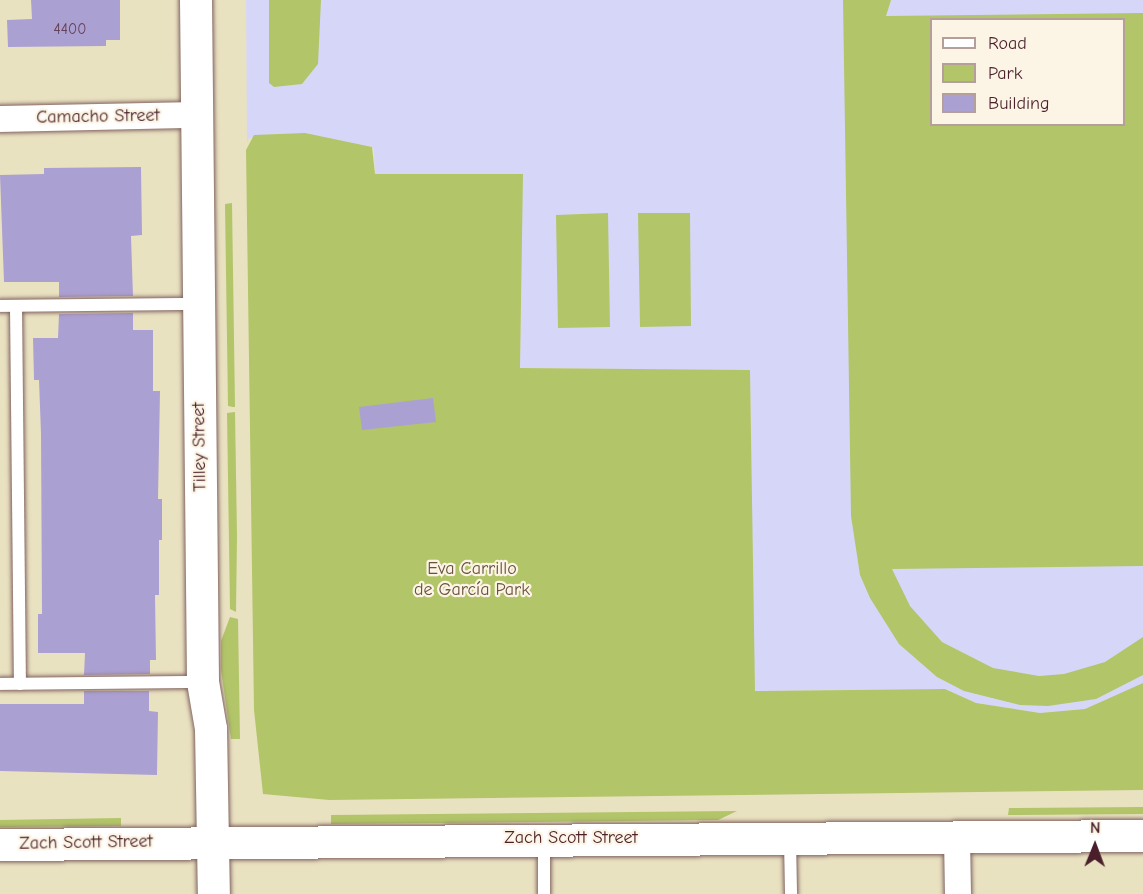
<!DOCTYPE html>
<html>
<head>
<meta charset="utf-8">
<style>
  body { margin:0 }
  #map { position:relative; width:1143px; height:894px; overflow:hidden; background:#e9e2c1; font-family:"Comic Neue",sans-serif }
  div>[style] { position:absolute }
  .built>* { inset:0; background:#d6d7f8 }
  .green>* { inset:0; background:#b2c569 }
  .building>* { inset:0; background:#aba0d2 }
  .roads { filter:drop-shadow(0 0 2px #826360) drop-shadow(0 0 2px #826360) }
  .service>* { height:12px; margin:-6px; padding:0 6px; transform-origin:6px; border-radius:6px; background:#fff }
  .minor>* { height:26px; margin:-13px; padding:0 13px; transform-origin:13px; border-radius:13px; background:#fff }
  .tertiary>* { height:32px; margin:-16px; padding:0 16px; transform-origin:16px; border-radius:16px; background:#fff }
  span { translate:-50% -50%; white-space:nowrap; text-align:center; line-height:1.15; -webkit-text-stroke:4.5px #fcf5e5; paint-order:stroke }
  .number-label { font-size:15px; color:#623f55 }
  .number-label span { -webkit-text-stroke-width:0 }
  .street-label { font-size:18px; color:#4a1f2b }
  .park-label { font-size:18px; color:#69513e }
  .legend { position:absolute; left:930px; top:18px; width:195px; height:108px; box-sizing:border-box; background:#fcf5e5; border:2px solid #b59f9b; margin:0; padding:8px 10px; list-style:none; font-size:18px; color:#4a1f2b }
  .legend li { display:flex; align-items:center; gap:12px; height:30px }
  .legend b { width:30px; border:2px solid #b59f9b }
  .north { position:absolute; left:1065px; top:816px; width:60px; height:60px; -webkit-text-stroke:4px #fcf5e5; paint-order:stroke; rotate:1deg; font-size:16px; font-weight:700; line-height:24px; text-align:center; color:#4a1f2b }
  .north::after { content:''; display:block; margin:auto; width:21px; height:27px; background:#4a1f2b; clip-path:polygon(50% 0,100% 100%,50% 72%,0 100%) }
</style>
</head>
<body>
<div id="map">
  <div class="built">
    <i style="clip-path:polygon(evenodd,246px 0,1143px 0,1143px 683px,1085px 709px,1040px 713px,976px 703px,945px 689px,754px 691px,750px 370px,520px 368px,522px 174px,375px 174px,374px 149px,370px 146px,249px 138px,247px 143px,246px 0,932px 20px,1124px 20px,1124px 124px,932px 124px,932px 20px)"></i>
  </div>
  <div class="green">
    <i style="clip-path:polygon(269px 0,321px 0,318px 64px,302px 84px,274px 87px,269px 83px)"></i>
    <i style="clip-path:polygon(evenodd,843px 0,891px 0,886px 16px,1143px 13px,1143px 566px,892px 569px,910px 606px,942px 642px,993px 668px,1039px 676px,1064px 674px,1105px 662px,1143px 637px,1143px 675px,1096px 699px,1048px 706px,1020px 705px,964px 691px,937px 677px,899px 644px,870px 598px,860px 575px,851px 516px,843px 0,932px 20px,1124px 20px,1124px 124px,932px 124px,932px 20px)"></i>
    <i style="clip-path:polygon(305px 133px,372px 147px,375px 174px,523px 174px,520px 368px,750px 370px,755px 691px,945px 689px,976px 703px,1040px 713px,1085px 709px,1143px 683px,1143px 790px,329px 800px,263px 794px,254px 710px,246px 150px,254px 135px)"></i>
    <i style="clip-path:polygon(232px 203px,235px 407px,233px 407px,228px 406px,225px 204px)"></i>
    <i style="clip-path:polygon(608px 213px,610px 327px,558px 328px,556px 215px)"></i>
    <i style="clip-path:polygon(638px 213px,690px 213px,691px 326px,640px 327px)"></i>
    <i style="clip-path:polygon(235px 412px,237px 536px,236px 612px,230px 609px,227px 413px)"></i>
    <i style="clip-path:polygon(230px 617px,238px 619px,240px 739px,231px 739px,221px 670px,221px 641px)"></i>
    <i style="clip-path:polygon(1143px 807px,1143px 814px,1008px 815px,1009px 808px)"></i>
    <i style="clip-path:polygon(737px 811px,718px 820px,331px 824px,331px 815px)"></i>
    <i style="clip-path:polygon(121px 818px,121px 826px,0 827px,0 820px)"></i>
  </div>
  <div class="building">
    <i style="clip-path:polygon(31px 0,120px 0,120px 40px,106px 40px,106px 46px,8px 47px,7px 20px,32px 19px)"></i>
    <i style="clip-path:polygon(141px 167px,142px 235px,131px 236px,133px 296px,59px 297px,59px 282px,4px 282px,0 175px,44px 174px,44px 168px)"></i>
    <i style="clip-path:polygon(133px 313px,133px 330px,153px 330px,153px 391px,160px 391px,158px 499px,162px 499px,162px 540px,159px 540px,159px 595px,155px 595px,156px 660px,150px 660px,150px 674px,84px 675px,85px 653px,38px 653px,38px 614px,42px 614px,41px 434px,39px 380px,34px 380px,33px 338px,58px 338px,59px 314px)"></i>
    <i style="clip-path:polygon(433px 398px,436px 422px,362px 430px,359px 407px)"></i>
    <i style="clip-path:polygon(84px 691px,149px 691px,149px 711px,158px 712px,157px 775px,0 771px,0 704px,84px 704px)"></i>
  </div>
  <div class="roads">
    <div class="service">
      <i style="left:0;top:306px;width:198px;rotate:-0.6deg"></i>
      <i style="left:16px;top:306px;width:378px;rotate:89.4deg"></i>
      <i style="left:0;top:684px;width:203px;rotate:-0.6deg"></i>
      <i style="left:790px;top:840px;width:54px;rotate:88.9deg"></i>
      <i style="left:544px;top:843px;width:51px;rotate:90deg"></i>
    </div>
    <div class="minor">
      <i style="left:0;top:119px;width:196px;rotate:-1.2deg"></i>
      <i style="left:957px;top:837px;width:57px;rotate:89deg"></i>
    </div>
    <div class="tertiary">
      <i style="left:196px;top:0;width:682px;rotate:89.41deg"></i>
      <i style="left:203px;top:682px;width:48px;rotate:80.3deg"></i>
      <i style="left:211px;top:729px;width:165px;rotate:89deg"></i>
      <i style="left:0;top:845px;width:1143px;rotate:-0.45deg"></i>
    </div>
  </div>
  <div class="number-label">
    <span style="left:70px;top:30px">4400</span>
  </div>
  <div class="street-label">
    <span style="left:98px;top:117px;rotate:-1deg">Camacho Street</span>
    <span style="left:200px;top:447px;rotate:-91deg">Tilley Street</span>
    <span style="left:571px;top:838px">Zach Scott Street</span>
    <span style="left:86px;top:843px;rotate:-1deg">Zach Scott Street</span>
  </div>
  <div class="park-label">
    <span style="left:472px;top:580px">Eva Carrillo<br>de García Park</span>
  </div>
  <ul class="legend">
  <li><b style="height:8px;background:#fff"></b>Road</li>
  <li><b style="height:16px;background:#b2c569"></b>Park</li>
  <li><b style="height:16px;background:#aba0d2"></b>Building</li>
  </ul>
  <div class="north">N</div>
</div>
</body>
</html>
